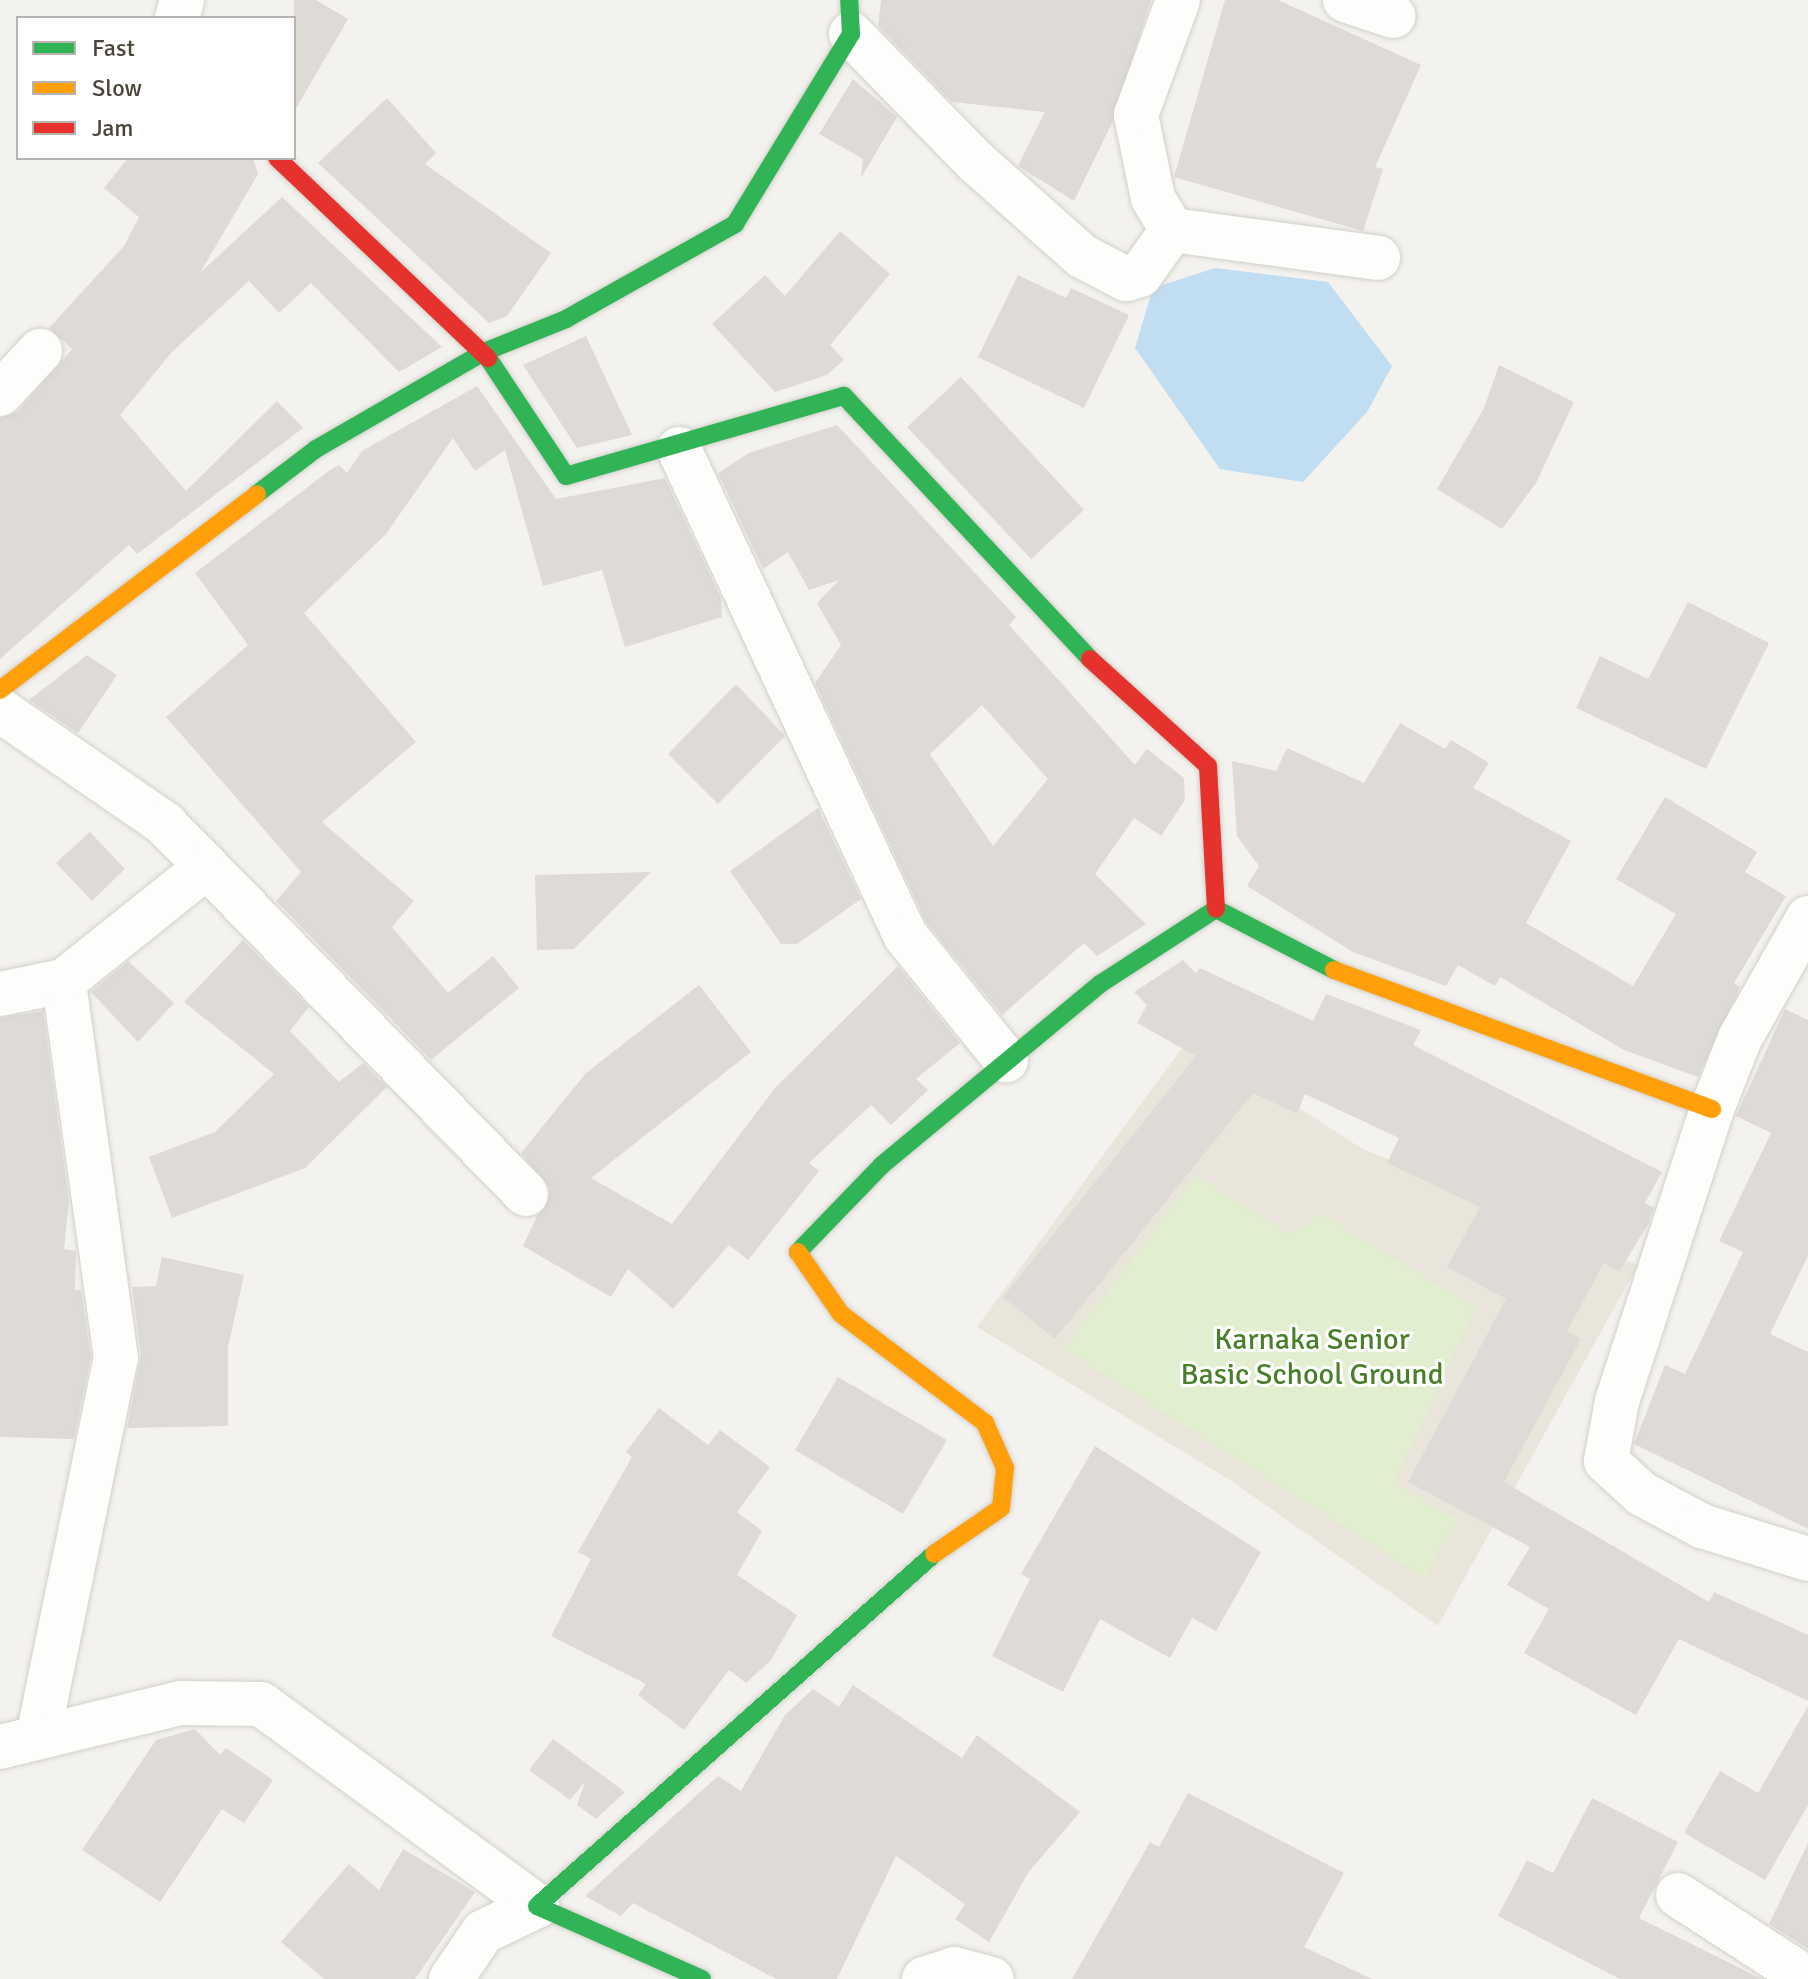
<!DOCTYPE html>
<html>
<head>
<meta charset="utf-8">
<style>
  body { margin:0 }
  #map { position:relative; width:1808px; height:1979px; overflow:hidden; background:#f4f2ee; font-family:Signika,sans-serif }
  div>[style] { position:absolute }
  .education>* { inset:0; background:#eae5da }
  .green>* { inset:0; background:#e1eecf }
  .water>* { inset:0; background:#c0ddf1 }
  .building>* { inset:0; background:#dedbd6 }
  .roads { filter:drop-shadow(0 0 2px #d2d0cb) drop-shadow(0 0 2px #d2d0cb) }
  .street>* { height:44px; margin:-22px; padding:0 22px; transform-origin:22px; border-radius:22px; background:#fdfdfc }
  .fast>* { height:18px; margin:-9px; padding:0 9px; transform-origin:9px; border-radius:9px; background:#30b455 }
  .slow>* { height:18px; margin:-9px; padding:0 9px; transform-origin:9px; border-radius:9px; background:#ff9f0a }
  .jam>* { height:18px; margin:-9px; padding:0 9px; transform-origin:9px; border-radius:9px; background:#e5322d }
  span { translate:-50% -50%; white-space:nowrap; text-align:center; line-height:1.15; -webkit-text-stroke:6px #fff; paint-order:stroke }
  .park-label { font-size:30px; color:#4a7f2a }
  .legend { position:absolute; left:16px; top:16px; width:280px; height:144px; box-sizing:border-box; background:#fff; border:2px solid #b7b4b0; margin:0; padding:10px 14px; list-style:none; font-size:24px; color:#4b4439 }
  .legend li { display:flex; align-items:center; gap:16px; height:40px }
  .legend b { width:40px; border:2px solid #b7b4b0 }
</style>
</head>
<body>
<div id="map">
  <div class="education">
    <i style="clip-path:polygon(1190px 1037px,1361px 1148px,1638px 1265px,1438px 1626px,1230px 1480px,977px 1327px)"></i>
  </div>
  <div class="green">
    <i style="clip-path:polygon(1196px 1176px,1289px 1234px,1321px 1214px,1476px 1308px,1393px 1483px,1457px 1519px,1425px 1578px,1064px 1349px)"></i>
  </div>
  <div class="water">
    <i style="clip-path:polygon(1215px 268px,1328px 282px,1392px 366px,1367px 412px,1303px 482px,1220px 469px,1135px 348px,1153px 288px)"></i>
  </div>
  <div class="building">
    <i style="clip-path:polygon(294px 0,316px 0,348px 19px,294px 112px)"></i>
    <i style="clip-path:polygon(881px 0,1151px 0,1112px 123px,1074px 201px,1018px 166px,1045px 112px,952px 102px,878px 26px)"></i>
    <i style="clip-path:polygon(1225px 0,1278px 0,1421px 65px,1375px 167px,1383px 169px,1363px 231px,1174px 177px)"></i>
    <i style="clip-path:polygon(853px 79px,897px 117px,861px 178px,863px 159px,819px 134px)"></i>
    <i style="clip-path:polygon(387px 98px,436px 153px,425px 164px,551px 253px,507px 316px,489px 323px,318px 163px)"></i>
    <i style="clip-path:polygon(128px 158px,253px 158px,258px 174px,200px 273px,282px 197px,442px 347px,399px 372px,311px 283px,279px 313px,249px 281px,172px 352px,120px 415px,186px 491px,277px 401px,303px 428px,137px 554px,129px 545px,0 659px,0 418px,18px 411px,72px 349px,49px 328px,124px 246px,139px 217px,104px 188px)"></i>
    <i style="clip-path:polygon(840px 231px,890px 274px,830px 345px,844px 360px,827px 375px,775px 392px,712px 324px,765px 275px,785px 296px)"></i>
    <i style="clip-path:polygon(1018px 275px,1066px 298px,1071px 288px,1129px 315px,1084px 408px,978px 357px)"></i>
    <i style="clip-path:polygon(586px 336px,632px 435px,577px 448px,523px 365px)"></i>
    <i style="clip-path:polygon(1499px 365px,1574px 402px,1536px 483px,1502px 529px,1437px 489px,1484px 408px)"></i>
    <i style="clip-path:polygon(961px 377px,1084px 510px,1031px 559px,907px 427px)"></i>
    <i style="clip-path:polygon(477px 386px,556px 499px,665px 478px,721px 598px,722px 617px,625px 647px,602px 570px,543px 586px,505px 450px,475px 471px,453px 438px,386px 534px,304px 613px,416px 742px,322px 822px,414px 901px,392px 927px,448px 993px,493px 956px,519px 988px,431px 1060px,276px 901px,301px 872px,166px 717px,248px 645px,195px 573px,330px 470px,339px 465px,347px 473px,362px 451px)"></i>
    <i style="clip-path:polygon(evenodd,837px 425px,1016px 617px,1009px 625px,1135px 765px,1147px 749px,1184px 778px,1185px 800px,1161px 836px,1134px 818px,1095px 874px,1146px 924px,1097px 956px,1084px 943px,1002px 1015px,926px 922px,815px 683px,841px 645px,817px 603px,839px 580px,809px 590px,788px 552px,763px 569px,718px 473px,749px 453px,837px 425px,982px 705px,1048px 779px,993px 846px,930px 754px,982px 705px)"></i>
    <i style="clip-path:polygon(1688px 602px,1769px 643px,1706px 769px,1576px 708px,1600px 656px,1648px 679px)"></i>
    <i style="clip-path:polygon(87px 655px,117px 675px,78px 733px,29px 700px)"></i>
    <i style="clip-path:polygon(736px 684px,785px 736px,718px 804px,668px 754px)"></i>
    <i style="clip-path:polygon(1400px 723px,1445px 749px,1451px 740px,1489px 763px,1473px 788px,1571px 841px,1526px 923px,1633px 986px,1676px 914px,1616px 879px,1665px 797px,1757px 852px,1745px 872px,1786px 896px,1734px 983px,1740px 987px,1698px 1077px,1624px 1050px,1500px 977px,1495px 986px,1458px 965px,1446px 986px,1353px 952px,1247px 886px,1259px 866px,1237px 836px,1232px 761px,1276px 771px,1287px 748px,1364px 783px)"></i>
    <i style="clip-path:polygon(818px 808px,861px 899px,797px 944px,781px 944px,730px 871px)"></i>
    <i style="clip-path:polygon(90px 832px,125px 869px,92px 901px,56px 863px)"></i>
    <i style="clip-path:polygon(651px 872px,574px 949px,537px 950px,535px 875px)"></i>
    <i style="clip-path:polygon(243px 940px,309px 1007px,290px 1031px,339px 1082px,363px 1063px,387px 1087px,305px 1168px,172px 1218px,149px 1157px,215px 1132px,274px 1074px,184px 1002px)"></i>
    <i style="clip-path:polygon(1183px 960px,1196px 973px,1200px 968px,1313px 1021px,1326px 994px,1421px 1030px,1413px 1045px,1662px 1172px,1645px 1203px,1654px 1208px,1649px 1223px,1619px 1272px,1604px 1263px,1567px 1331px,1581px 1339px,1504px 1482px,1709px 1602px,1714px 1592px,1808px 1635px,1808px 1701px,1679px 1639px,1636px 1715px,1524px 1653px,1549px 1609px,1507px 1585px,1530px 1547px,1408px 1482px,1506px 1299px,1447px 1267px,1480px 1207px,1387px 1163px,1399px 1138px,1305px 1094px,1297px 1114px,1253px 1093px,1055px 1339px,1003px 1297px,1196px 1056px,1137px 1023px,1147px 1005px,1134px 992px)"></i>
    <i style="clip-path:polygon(128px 961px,174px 1003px,138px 1042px,91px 992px)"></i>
    <i style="clip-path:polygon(898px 966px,960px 1043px,916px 1079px,928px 1090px,891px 1125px,871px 1105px,809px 1163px,819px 1171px,748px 1260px,729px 1245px,673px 1309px,628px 1269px,611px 1297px,523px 1246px,550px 1189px,521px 1153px,586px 1073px,699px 985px,751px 1052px,591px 1178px,672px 1224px,775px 1088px)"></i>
    <i style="clip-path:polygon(1785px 1009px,1808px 1020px,1808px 1256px,1770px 1334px,1808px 1352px,1808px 1529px,1634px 1444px,1665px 1365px,1685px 1374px,1743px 1252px,1719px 1241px,1771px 1133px,1736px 1116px)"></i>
    <i style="clip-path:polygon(43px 1011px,69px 1201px,64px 1249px,76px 1251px,75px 1290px,81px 1290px,91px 1357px,74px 1439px,0 1437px,0 1018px)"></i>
    <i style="clip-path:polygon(162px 1257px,244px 1275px,228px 1347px,228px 1426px,127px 1428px,141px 1355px,132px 1287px,156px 1286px)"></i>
    <i style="clip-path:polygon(838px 1377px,947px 1440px,903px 1514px,795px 1450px)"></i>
    <i style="clip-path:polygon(659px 1408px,708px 1445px,720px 1430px,770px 1467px,737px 1512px,762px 1531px,737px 1575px,797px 1615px,771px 1660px,746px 1683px,729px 1670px,684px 1730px,638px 1695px,646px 1684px,551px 1636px,591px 1559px,578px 1552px,632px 1457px,626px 1452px)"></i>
    <i style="clip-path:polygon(1095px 1446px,1261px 1552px,1216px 1631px,1192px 1618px,1170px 1658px,1100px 1619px,1063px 1692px,992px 1656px,1030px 1579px,1021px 1574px)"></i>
    <i style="clip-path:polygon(853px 1685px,962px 1758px,977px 1735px,1080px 1812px,1028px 1873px,989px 1942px,955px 1919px,965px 1904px,896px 1856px,837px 1979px,776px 1979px,633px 1903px,621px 1916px,585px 1896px,718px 1776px,741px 1791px,785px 1715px,813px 1689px,839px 1707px)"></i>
    <i style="clip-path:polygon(1808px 1706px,1808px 1805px,1765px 1880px,1684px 1833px,1720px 1771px,1758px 1793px)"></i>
    <i style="clip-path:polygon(195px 1729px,220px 1755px,226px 1748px,273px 1780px,244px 1823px,222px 1809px,160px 1902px,82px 1850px,156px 1740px)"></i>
    <i style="clip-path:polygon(553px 1739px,625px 1792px,596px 1819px,577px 1805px,585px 1782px,570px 1800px,529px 1770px)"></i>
    <i style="clip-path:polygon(1188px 1793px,1344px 1873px,1304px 1947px,1372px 1979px,1072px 1979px,1150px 1842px,1159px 1847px)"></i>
    <i style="clip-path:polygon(1592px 1798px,1678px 1842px,1639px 1918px,1762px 1979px,1620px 1979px,1498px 1916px,1527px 1860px,1553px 1873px)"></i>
    <i style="clip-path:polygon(1808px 1843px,1808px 1949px,1769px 1924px)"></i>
    <i style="clip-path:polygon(403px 1849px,475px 1892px,415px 1979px,324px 1979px,281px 1942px,349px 1864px,379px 1890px)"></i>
  </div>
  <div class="roads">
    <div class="street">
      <i style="left:1345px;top:0;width:51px;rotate:18.4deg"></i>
      <i style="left:177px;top:18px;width:19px;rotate:-74deg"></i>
      <i style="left:851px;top:34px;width:177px;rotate:45.7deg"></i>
      <i style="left:975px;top:161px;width:143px;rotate:41.6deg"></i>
      <i style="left:1082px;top:256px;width:50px;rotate:27.6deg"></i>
      <i style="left:1126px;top:279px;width:15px;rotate:-16deg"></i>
      <i style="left:1140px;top:275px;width:55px;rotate:-54.6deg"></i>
      <i style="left:1172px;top:230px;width:208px;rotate:7.7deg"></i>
      <i style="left:1172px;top:230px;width:37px;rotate:-121deg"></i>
      <i style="left:1153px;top:198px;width:85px;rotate:-101.6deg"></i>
      <i style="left:1136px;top:115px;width:122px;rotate:-69.9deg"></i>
      <i style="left:0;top:394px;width:59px;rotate:-47.1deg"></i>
      <i style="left:679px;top:449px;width:536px;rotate:65.06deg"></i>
      <i style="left:905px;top:935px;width:161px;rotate:51.1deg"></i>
      <i style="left:0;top:710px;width:201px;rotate:34.6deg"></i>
      <i style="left:165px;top:824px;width:517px;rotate:45.71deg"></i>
      <i style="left:1808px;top:918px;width:138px;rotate:119.5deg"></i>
      <i style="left:1740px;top:1038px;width:76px;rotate:111.5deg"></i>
      <i style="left:1712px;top:1109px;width:307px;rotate:108deg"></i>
      <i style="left:1617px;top:1401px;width:61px;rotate:100.4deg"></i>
      <i style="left:1606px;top:1461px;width:49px;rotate:42.5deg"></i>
      <i style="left:1642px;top:1494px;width:68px;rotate:28.1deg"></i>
      <i style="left:1702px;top:1526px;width:111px;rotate:17.3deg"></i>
      <i style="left:0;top:994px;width:65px;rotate:-11.5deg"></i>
      <i style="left:38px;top:1737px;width:387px;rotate:-78.4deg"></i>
      <i style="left:116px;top:1358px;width:381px;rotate:-97.9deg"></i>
      <i style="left:64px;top:981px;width:179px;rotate:-38.7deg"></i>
      <i style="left:0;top:1747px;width:185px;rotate:-13.7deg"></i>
      <i style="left:180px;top:1703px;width:81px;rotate:0.7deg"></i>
      <i style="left:261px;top:1704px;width:342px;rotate:36.2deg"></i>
      <i style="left:537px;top:1906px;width:60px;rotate:154.3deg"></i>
      <i style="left:483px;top:1932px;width:57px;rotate:124.2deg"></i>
      <i style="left:1678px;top:1895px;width:155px;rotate:32.9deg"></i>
      <i style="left:924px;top:1979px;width:32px;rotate:-18deg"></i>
      <i style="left:954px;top:1969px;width:39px;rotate:15deg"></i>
    </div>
    <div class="fast">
      <i style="left:488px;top:358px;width:141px;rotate:56.5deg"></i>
      <i style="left:566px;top:476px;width:289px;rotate:-16.1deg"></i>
      <i style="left:844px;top:396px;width:360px;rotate:46.9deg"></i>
      <i style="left:257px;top:494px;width:74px;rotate:-37.3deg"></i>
      <i style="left:316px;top:449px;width:194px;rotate:-30deg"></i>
      <i style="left:484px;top:352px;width:88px;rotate:-21.9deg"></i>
      <i style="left:566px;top:319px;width:194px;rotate:-29.3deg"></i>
      <i style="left:735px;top:224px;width:223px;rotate:-58.6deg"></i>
      <i style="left:851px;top:34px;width:34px;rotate:-93deg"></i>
      <i style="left:798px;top:1252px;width:121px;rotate:-46deg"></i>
      <i style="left:882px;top:1165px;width:283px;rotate:-39.7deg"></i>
      <i style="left:1100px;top:984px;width:138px;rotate:-32.9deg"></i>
      <i style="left:1216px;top:909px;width:133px;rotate:27.3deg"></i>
      <i style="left:702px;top:1979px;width:180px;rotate:-156.1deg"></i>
      <i style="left:537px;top:1906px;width:531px;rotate:-41.56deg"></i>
    </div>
    <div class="slow">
      <i style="left:0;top:690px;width:323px;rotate:-37.3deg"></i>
      <i style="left:1334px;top:970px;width:403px;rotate:20.2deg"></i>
      <i style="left:798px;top:1252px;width:75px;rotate:55.3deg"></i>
      <i style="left:841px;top:1314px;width:181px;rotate:37.1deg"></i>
      <i style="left:985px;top:1423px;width:49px;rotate:66deg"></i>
      <i style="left:1005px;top:1468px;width:40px;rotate:95.7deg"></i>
      <i style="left:1001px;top:1508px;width:81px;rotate:145.5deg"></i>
    </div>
    <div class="jam">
      <i style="left:277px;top:158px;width:291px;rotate:43.5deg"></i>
      <i style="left:1090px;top:659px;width:159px;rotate:42.2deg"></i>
      <i style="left:1208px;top:766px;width:143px;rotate:86.8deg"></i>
    </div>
  </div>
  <div class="park-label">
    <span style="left:1312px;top:1357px">Karnaka Senior<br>Basic School Ground</span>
  </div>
  <ul class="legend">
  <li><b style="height:10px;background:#30b455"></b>Fast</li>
  <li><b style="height:10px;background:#ff9f0a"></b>Slow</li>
  <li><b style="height:10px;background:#e5322d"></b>Jam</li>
  </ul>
</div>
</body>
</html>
